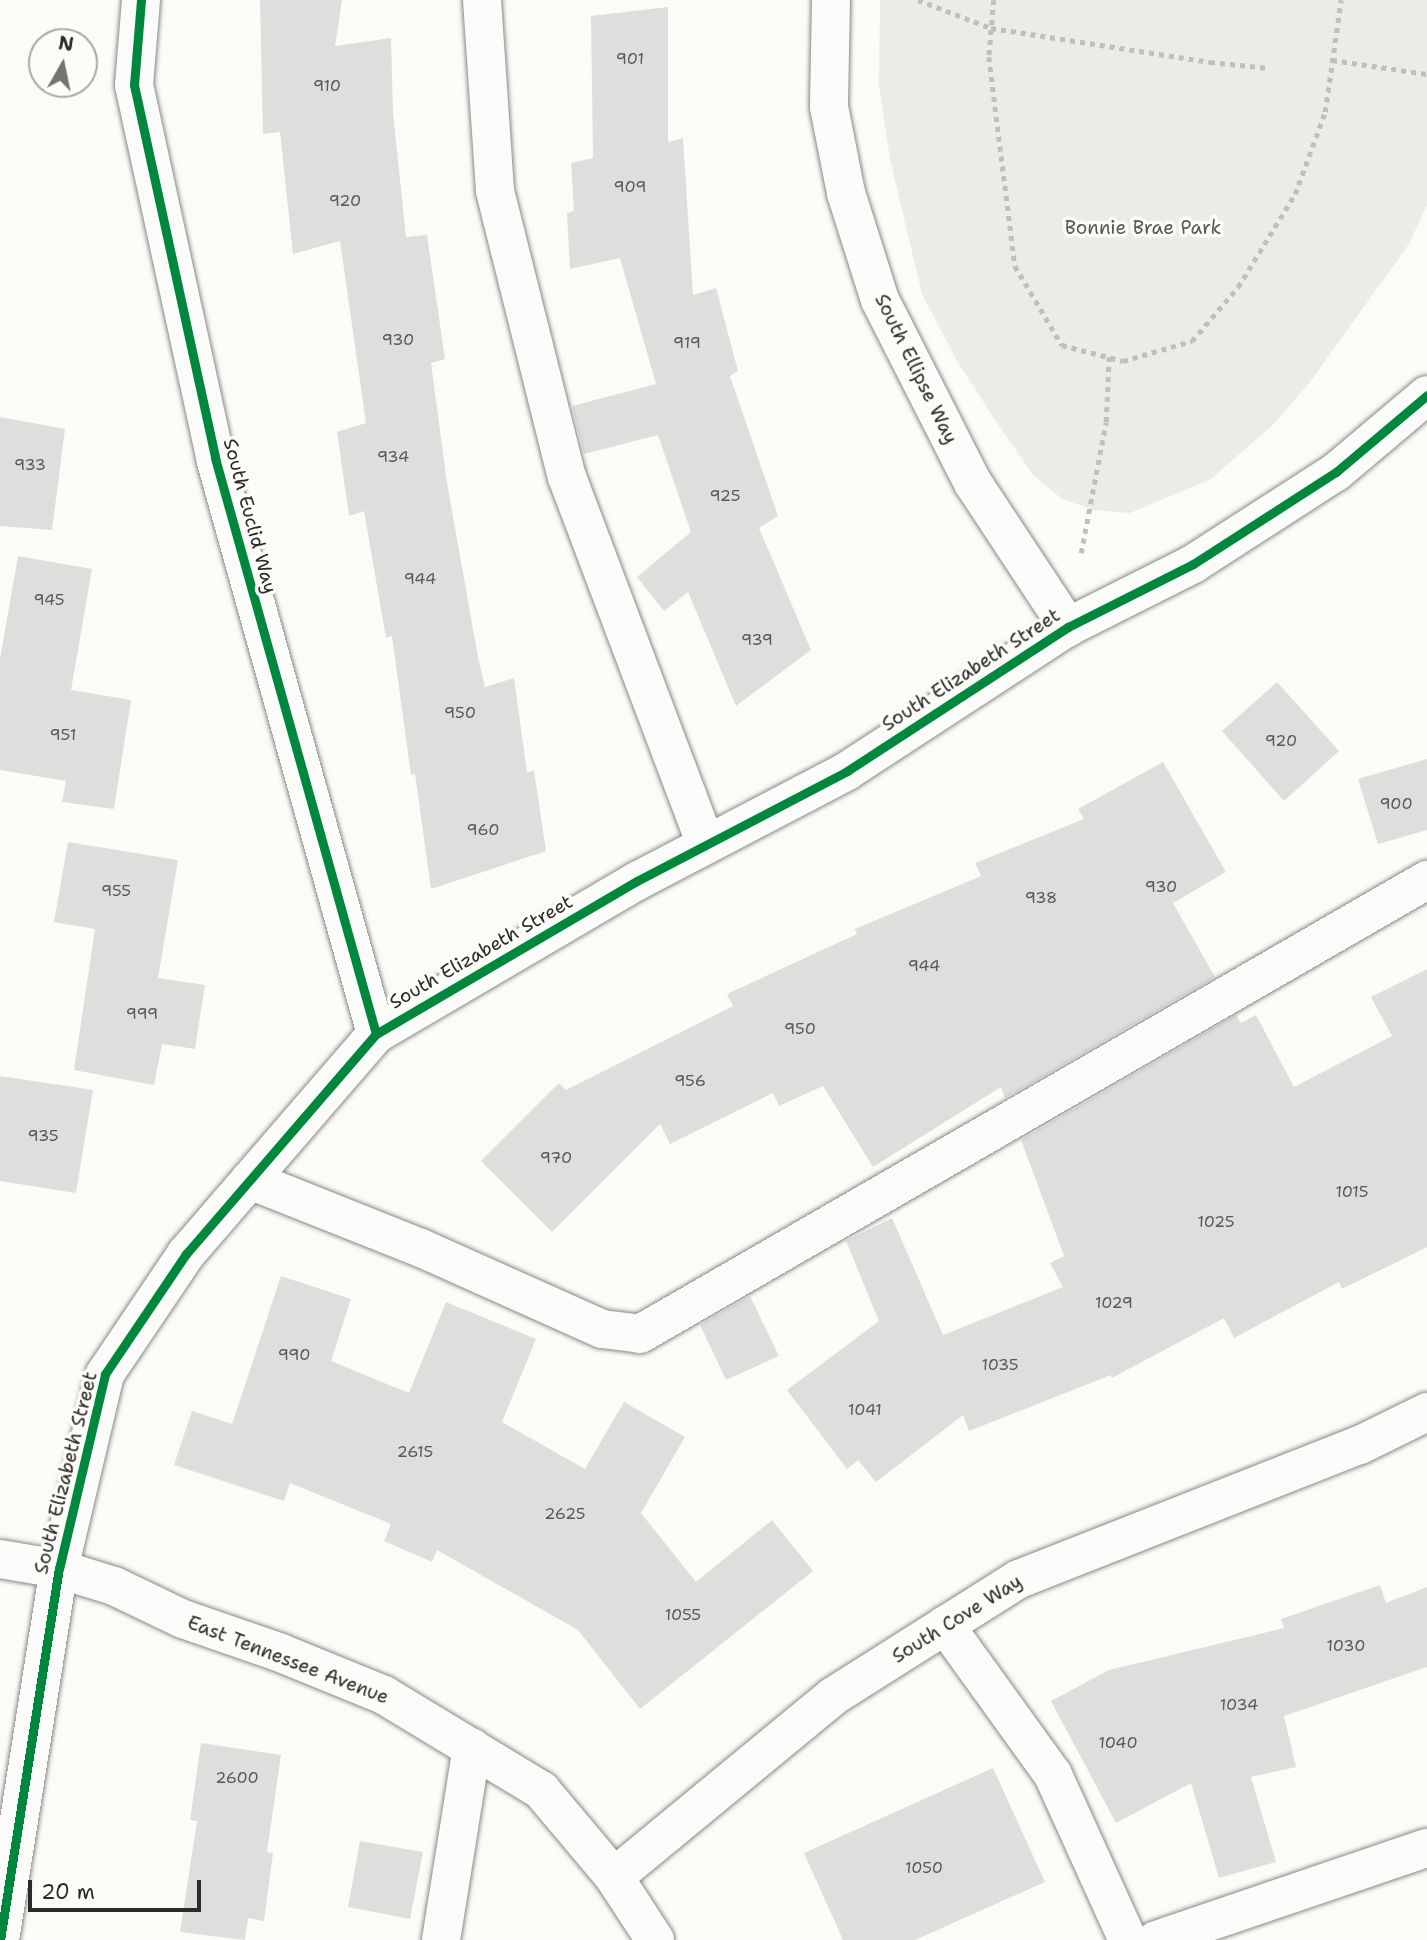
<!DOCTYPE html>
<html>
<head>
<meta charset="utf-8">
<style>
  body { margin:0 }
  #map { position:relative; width:1427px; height:1940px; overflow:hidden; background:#fcfbf8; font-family:"Shantell Sans",sans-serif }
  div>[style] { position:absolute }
  .green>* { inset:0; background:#ecebe8 }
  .building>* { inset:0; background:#dfdedc }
  .path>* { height:4.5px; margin-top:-2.25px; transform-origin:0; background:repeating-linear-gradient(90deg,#c0bfbc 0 5px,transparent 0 10px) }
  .roads { filter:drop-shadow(0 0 2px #898987) drop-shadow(0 0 2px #898987) }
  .minor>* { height:38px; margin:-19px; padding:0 19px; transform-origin:19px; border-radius:19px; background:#fbfbf9 }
  .cycleway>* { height:9px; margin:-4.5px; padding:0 4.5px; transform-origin:4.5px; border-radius:4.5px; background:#00873e }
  span { translate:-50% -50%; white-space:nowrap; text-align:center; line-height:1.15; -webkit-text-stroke:7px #fdfcf7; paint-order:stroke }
  .number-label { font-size:16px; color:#585857 }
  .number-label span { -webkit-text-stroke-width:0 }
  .park-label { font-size:19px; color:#585857 }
  .street-label { font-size:19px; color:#2b2b2b }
  .north { position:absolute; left:28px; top:28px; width:70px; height:70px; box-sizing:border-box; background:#fdfcf7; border:2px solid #a9a8a5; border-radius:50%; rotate:9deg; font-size:19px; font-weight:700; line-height:28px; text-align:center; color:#2b2b2b }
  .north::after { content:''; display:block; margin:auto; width:24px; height:32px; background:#747473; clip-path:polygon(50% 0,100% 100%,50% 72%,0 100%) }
  .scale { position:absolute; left:28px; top:1880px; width:173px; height:32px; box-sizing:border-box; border:4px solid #2b2b2b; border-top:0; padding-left:9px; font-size:21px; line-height:24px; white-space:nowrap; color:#2b2b2b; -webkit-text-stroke:5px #fdfcf7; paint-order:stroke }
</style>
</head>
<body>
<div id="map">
  <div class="green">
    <i style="clip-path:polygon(880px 0,1427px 0,1427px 205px,1409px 244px,1310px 382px,1275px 423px,1211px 479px,1130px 513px,1094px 510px,1062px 499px,1033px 475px,997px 423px,957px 361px,922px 294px,890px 159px,879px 85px)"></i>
  </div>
  <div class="building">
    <i style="clip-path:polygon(260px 0,342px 0,335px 46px,391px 38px,393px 113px,406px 237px,427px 235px,445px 359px,431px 363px,447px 483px,478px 657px,485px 687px,514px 678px,527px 773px,534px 770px,546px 851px,431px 889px,415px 774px,411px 775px,392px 636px,386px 638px,364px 511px,349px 516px,337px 432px,366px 423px,340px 241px,293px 254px,280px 132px,263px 134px)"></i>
    <i style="clip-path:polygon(668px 7px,668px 142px,683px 138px,693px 295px,716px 288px,738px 371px,730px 376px,778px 516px,759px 528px,811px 650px,736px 706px,688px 592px,664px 611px,637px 577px,691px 532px,658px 435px,584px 454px,572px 406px,656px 384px,620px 258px,570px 269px,567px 213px,574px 211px,571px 163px,593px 158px,591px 16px)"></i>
    <i style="clip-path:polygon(0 417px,65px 429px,52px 530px,0 526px)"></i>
    <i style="clip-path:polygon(18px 556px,92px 569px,71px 690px,131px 700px,114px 809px,62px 802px,66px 781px,0 770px,0 659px)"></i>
    <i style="clip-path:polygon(1277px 682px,1339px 751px,1284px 801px,1222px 731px)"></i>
    <i style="clip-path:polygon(1427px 759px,1427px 830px,1378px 844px,1358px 779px)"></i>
    <i style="clip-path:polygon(1163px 762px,1226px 872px,1173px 903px,1215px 977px,1005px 1098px,1001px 1087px,873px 1167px,823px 1086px,779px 1106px,773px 1093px,670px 1144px,660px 1124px,552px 1232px,481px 1161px,559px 1083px,566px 1090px,733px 1006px,727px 994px,857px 934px,855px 929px,981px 876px,975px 863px,1084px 819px,1078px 809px)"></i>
    <i style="clip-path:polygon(68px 842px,178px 860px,158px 978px,205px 985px,195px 1049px,162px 1044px,154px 1085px,74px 1070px,95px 929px,54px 922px)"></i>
    <i style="clip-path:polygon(1427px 969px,1427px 1247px,1342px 1289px,1339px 1282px,1234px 1338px,1224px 1318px,1112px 1378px,1111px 1375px,969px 1431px,963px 1415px,876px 1482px,858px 1460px,847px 1469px,787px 1390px,879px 1321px,846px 1241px,892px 1218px,943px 1335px,1063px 1287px,1050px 1263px,1064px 1256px,1021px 1140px,1236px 1015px,1241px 1023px,1256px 1015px,1294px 1087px,1392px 1036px,1371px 997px)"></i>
    <i style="clip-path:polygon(0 1076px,93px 1090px,76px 1193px,0 1181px)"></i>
    <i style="clip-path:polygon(281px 1276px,351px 1299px,331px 1361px,409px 1393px,446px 1302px,536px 1339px,502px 1422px,585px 1469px,624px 1402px,685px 1437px,641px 1513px,696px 1582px,772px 1520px,813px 1571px,640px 1709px,578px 1630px,437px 1550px,432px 1562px,384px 1541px,391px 1524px,290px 1483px,284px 1501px,174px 1465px,192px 1411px,232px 1424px)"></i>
    <i style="clip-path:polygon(750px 1296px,779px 1356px,726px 1380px,700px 1325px)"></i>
    <i style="clip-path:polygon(1380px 1585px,1386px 1603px,1427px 1587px,1427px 1667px,1284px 1716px,1296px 1767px,1251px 1777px,1276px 1862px,1219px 1878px,1191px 1783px,1116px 1823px,1051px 1701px,1109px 1670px,1284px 1628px,1281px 1619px)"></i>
    <i style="clip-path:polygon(201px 1743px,281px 1755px,267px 1852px,273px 1853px,264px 1921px,248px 1918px,245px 1940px,180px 1932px,197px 1821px,190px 1820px)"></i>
    <i style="clip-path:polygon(993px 1768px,1045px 1882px,915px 1940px,843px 1940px,804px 1853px)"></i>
    <i style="clip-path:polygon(360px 1841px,423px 1852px,410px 1919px,348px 1907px)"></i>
  </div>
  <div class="path">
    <i style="left:918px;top:0;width:78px;rotate:21deg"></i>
    <i style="left:991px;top:28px;width:222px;rotate:8.8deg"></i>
    <i style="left:1210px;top:62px;width:59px;rotate:5.8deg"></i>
    <i style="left:994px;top:0;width:57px;rotate:95deg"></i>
    <i style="left:989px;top:57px;width:211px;rotate:82.9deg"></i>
    <i style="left:1015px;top:266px;width:92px;rotate:59.3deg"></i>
    <i style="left:1062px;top:345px;width:63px;rotate:14.7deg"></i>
    <i style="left:1123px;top:361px;width:72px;rotate:-16.2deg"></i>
    <i style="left:1192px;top:341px;width:71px;rotate:-49.6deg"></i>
    <i style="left:1238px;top:287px;width:109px;rotate:-58.5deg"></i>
    <i style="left:1295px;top:194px;width:87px;rotate:-69.9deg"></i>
    <i style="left:1325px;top:112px;width:113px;rotate:-81.9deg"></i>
    <i style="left:1332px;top:60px;width:96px;rotate:8.4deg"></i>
    <i style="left:1081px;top:553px;width:133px;rotate:-79.2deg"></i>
    <i style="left:1106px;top:422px;width:65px;rotate:-87.4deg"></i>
  </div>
  <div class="roads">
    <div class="minor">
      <i style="left:141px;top:0;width:85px;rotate:94.7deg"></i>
      <i style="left:134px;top:85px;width:382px;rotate:77.7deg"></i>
      <i style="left:215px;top:458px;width:598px;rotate:74.38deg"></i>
      <i style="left:482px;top:0;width:191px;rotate:86.1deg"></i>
      <i style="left:495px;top:191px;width:295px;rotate:75.9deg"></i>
      <i style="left:567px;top:477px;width:393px;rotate:69.3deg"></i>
      <i style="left:831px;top:0;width:107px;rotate:91.1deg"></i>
      <i style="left:829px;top:107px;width:88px;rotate:78.8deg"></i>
      <i style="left:846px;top:193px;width:112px;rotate:72.4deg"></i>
      <i style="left:880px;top:300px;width:205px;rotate:63.1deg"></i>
      <i style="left:973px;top:483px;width:173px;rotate:56.6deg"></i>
      <i style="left:250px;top:1180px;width:184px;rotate:21.7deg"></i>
      <i style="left:421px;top:1248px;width:198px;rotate:24.1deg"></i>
      <i style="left:602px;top:1329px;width:38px;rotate:7deg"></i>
      <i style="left:640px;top:1334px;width:909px;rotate:-29.98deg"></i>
      <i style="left:0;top:1559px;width:60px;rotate:9.6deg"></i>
      <i style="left:59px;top:1569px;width:58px;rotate:17.2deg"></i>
      <i style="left:114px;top:1586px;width:76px;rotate:25.6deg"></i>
      <i style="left:183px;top:1619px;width:104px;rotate:19.1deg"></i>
      <i style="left:281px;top:1653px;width:111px;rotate:22.2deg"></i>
      <i style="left:384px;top:1695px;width:184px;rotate:31.2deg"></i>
      <i style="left:541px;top:1790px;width:114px;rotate:50deg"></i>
      <i style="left:614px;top:1877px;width:75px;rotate:56.9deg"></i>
      <i style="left:945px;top:1625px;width:185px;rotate:54.2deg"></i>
      <i style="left:1053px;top:1775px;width:181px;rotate:65.6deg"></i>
      <i style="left:614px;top:1877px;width:283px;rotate:-39.5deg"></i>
      <i style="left:832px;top:1697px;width:221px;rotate:-32.3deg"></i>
      <i style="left:1019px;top:1579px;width:366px;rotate:-21.5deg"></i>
      <i style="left:1360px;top:1445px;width:75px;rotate:-26.2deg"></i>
      <i style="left:0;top:1940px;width:376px;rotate:-81deg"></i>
      <i style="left:59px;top:1569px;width:200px;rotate:-76.7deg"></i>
      <i style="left:105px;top:1374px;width:145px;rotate:-56deg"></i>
      <i style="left:186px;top:1254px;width:291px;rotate:-49.2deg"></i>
      <i style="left:376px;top:1034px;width:303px;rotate:-30.4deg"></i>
      <i style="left:637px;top:881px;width:237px;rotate:-27.6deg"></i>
      <i style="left:847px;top:771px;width:264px;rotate:-33.1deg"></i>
      <i style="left:1068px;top:627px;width:140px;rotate:-26.7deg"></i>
      <i style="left:1193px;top:564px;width:170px;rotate:-32.8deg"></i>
      <i style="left:1336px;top:472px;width:119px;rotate:-40.2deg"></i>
      <i style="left:441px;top:1940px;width:195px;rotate:-80.9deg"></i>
      <i style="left:1156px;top:1940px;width:286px;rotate:-18.8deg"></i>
    </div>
  </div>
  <div class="cycleway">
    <i style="left:141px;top:0;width:85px;rotate:94.7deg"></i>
    <i style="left:134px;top:85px;width:382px;rotate:77.7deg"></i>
    <i style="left:215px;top:458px;width:598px;rotate:74.38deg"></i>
    <i style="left:0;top:1940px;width:376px;rotate:-81deg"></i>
    <i style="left:59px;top:1569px;width:200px;rotate:-76.7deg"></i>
    <i style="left:105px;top:1374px;width:145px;rotate:-56deg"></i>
    <i style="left:186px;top:1254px;width:291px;rotate:-49.2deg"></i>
    <i style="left:376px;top:1034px;width:303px;rotate:-30.4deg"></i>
    <i style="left:637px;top:881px;width:237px;rotate:-27.6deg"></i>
    <i style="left:847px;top:771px;width:264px;rotate:-33.1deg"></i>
    <i style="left:1068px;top:627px;width:140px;rotate:-26.7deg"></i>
    <i style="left:1193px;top:564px;width:170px;rotate:-32.8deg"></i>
    <i style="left:1336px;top:472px;width:119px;rotate:-40.2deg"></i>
  </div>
  <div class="number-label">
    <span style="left:630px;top:59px">901</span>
    <span style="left:327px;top:86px">910</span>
    <span style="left:630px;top:187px">909</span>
    <span style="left:345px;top:201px">920</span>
    <span style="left:398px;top:340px">930</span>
    <span style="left:687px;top:343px">919</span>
    <span style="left:393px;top:457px">934</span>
    <span style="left:30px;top:465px">933</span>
    <span style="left:725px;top:496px">925</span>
    <span style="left:420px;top:579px">944</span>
    <span style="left:49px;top:600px">945</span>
    <span style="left:757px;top:640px">939</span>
    <span style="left:460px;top:713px">950</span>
    <span style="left:63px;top:735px">951</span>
    <span style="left:1281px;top:741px">920</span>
    <span style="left:1396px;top:804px">900</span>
    <span style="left:483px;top:830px">960</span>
    <span style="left:1161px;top:887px">930</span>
    <span style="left:116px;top:891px">955</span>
    <span style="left:1041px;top:898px">938</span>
    <span style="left:924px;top:966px">944</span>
    <span style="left:142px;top:1014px">999</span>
    <span style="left:800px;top:1029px">950</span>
    <span style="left:690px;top:1081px">956</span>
    <span style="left:43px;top:1136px">935</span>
    <span style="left:556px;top:1158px">970</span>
    <span style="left:1352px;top:1192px">1015</span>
    <span style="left:1216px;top:1222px">1025</span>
    <span style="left:1114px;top:1303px">1029</span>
    <span style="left:294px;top:1355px">990</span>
    <span style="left:1000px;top:1365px">1035</span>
    <span style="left:865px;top:1410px">1041</span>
    <span style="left:415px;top:1452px">2615</span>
    <span style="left:565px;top:1514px">2625</span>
    <span style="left:683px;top:1615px">1055</span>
    <span style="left:1346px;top:1646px">1030</span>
    <span style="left:1239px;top:1705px">1034</span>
    <span style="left:1118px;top:1743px">1040</span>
    <span style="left:237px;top:1778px">2600</span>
    <span style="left:924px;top:1868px">1050</span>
  </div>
  <div class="park-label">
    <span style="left:1143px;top:228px">Bonnie Brae Park</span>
  </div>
  <div class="street-label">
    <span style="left:916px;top:369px;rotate:64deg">South Ellipse Way</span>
    <span style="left:250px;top:516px;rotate:75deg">South Euclid Way</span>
    <span style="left:971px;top:670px;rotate:-33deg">South Elizabeth Street</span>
    <span style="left:481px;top:952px;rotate:-30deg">South Elizabeth Street</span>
    <span style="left:66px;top:1473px;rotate:-76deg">South Elizabeth Street</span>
    <span style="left:957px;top:1619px;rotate:-32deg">South Cove Way</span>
    <span style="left:288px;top:1660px;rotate:21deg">East Tennessee Avenue</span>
  </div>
  <div class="north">N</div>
  <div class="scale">20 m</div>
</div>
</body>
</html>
